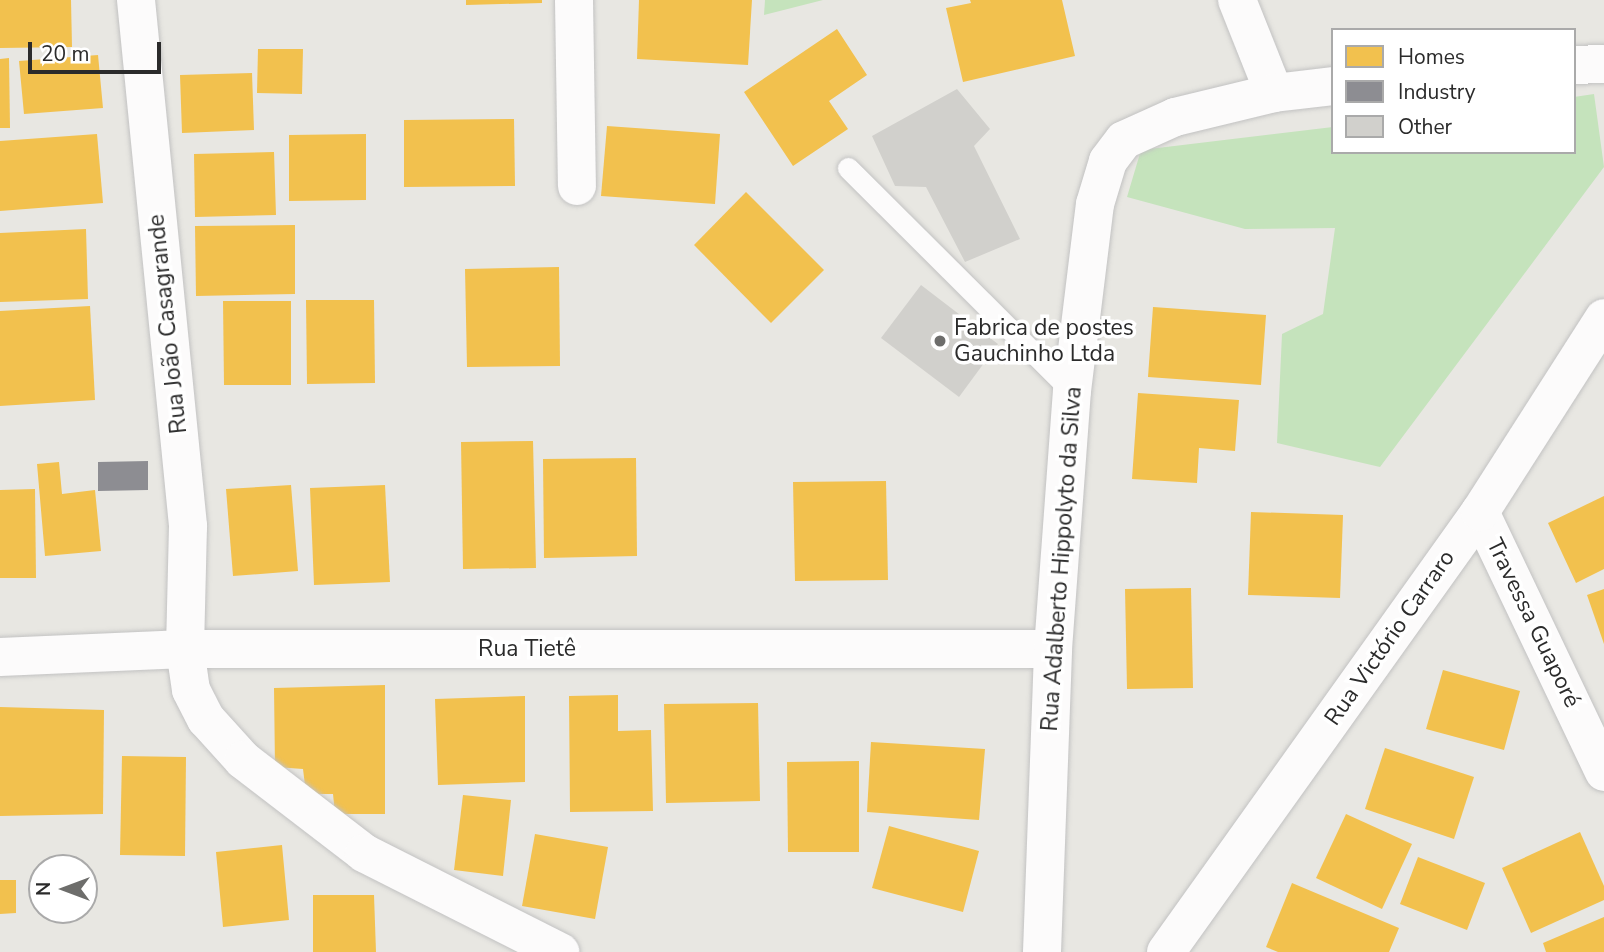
<!DOCTYPE html>
<html>
<head>
<meta charset="utf-8">
<style>
  body { margin:0 }
  #map { position:relative; width:1604px; height:952px; overflow:hidden; background:#e8e7e2; font-family:"Nunito Sans",sans-serif }
  div>[style] { position:absolute }
  .green>* { inset:0; background:#c5e3bc }
  .homes>* { inset:0; background:#f2c14e }
  .industry>* { inset:0; background:#8d8d92 }
  .building>* { inset:0; background:#d1d0cc }
  .roads { filter:drop-shadow(0 0 2px #c2c2c2) drop-shadow(0 0 2px #c2c2c2) }
  .service>* { height:21px; margin:-10.5px; padding:0 10.5px; transform-origin:10.5px; border-radius:10.5px; background:#fcfbfb }
  .minor>* { height:38px; margin:-19px; padding:0 19px; transform-origin:19px; border-radius:19px; background:#fcfbfb }
  .secondary>* { height:38px; margin:-19px; padding:0 19px; transform-origin:19px; border-radius:19px; background:#fcfbfb }
  .dots>* { width:19px; height:19px; translate:-50% -50%; box-sizing:border-box; border:4px solid #fff; border-radius:50% }
  span { translate:-50% -50%; white-space:nowrap; text-align:center; line-height:1.15; -webkit-text-stroke:7px #fff; paint-order:stroke }
  .street-label { font-size:23px; color:#2b2b2b }
  .poi-label { font-size:23px; color:#2b2b2b }
  .left { translate:0 -50%; text-align:left }
  .legend { position:absolute; left:1331px; top:28px; width:245px; height:126px; box-sizing:border-box; background:#fff; border:2px solid #aaa; margin:0; padding:9px 12px; list-style:none; font-size:21px; color:#2b2b2b }
  .legend li { display:flex; align-items:center; gap:14px; height:35px }
  .legend b { width:35px; border:2px solid #aaa }
  .north { position:absolute; left:28px; top:854px; width:70px; height:70px; box-sizing:border-box; background:#fff; border:2px solid #aaa; border-radius:50%; rotate:270deg; font-size:19px; font-weight:700; line-height:28px; text-align:center; color:#2b2b2b }
  .north::after { content:''; display:block; margin:auto; width:24px; height:32px; background:#6d6d6b; clip-path:polygon(50% 0,100% 100%,50% 72%,0 100%) }
  .scale { position:absolute; left:28px; top:42px; width:133px; height:32px; box-sizing:border-box; border:4px solid #2b2b2b; border-top:0; padding-left:9px; font-size:21px; line-height:24px; white-space:nowrap; color:#2b2b2b; -webkit-text-stroke:5px #fff; paint-order:stroke }
</style>
</head>
<body>
<div id="map">
  <div class="green">
    <i style="clip-path:polygon(765px 0,823px 0,764px 15px)"></i>
    <i style="clip-path:polygon(1594px 94px,1604px 167px,1380px 467px,1277px 443px,1282px 334px,1323px 314px,1335px 228px,1245px 229px,1127px 197px,1141px 150px,1333px 127px,1333px 152px,1574px 152px,1574px 97px)"></i>
  </div>
  <div class="homes">
    <i style="clip-path:polygon(0 0,71px 0,72px 47px,0 48px)"></i>
    <i style="clip-path:polygon(466px 0,542px 0,542px 3px,466px 5px)"></i>
    <i style="clip-path:polygon(639px 0,752px 0,748px 65px,637px 59px)"></i>
    <i style="clip-path:polygon(970px 0,1062px 0,1075px 56px,963px 82px,946px 8px,971px 3px)"></i>
    <i style="clip-path:polygon(837px 29px,867px 75px,829px 101px,848px 129px,793px 166px,744px 92px)"></i>
    <i style="clip-path:polygon(258px 49px,303px 49px,302px 94px,257px 93px)"></i>
    <i style="clip-path:polygon(98px 55px,103px 108px,24px 114px,19px 61px)"></i>
    <i style="clip-path:polygon(9px 58px,10px 128px,0 128px,0 59px)"></i>
    <i style="clip-path:polygon(252px 73px,254px 130px,182px 133px,180px 75px)"></i>
    <i style="clip-path:polygon(514px 119px,515px 186px,404px 187px,404px 120px)"></i>
    <i style="clip-path:polygon(607px 126px,720px 134px,715px 204px,601px 196px)"></i>
    <i style="clip-path:polygon(97px 134px,103px 203px,0 211px,0 141px)"></i>
    <i style="clip-path:polygon(366px 134px,366px 200px,289px 201px,289px 135px)"></i>
    <i style="clip-path:polygon(274px 152px,276px 215px,195px 217px,194px 154px)"></i>
    <i style="clip-path:polygon(746px 192px,824px 270px,771px 323px,694px 245px)"></i>
    <i style="clip-path:polygon(295px 225px,295px 294px,196px 296px,195px 226px)"></i>
    <i style="clip-path:polygon(86px 229px,88px 299px,0 302px,0 233px)"></i>
    <i style="clip-path:polygon(559px 267px,560px 366px,467px 367px,465px 269px)"></i>
    <i style="clip-path:polygon(306px 300px,374px 300px,375px 383px,307px 384px)"></i>
    <i style="clip-path:polygon(223px 301px,291px 301px,291px 385px,224px 385px)"></i>
    <i style="clip-path:polygon(90px 306px,95px 400px,0 406px,0 311px)"></i>
    <i style="clip-path:polygon(1153px 307px,1266px 315px,1261px 385px,1148px 377px)"></i>
    <i style="clip-path:polygon(1138px 393px,1239px 400px,1235px 451px,1199px 448px,1197px 483px,1132px 479px)"></i>
    <i style="clip-path:polygon(533px 441px,536px 568px,463px 569px,461px 442px)"></i>
    <i style="clip-path:polygon(636px 458px,637px 556px,544px 558px,543px 459px)"></i>
    <i style="clip-path:polygon(59px 462px,62px 494px,95px 490px,101px 551px,45px 556px,37px 464px)"></i>
    <i style="clip-path:polygon(886px 481px,888px 580px,795px 581px,793px 482px)"></i>
    <i style="clip-path:polygon(291px 485px,298px 571px,233px 576px,226px 489px)"></i>
    <i style="clip-path:polygon(385px 485px,390px 582px,314px 585px,310px 488px)"></i>
    <i style="clip-path:polygon(35px 489px,36px 578px,0 578px,0 490px)"></i>
    <i style="clip-path:polygon(1604px 496px,1604px 569px,1576px 583px,1548px 523px)"></i>
    <i style="clip-path:polygon(1251px 512px,1343px 515px,1340px 598px,1248px 595px)"></i>
    <i style="clip-path:polygon(1191px 588px,1193px 688px,1127px 689px,1125px 589px)"></i>
    <i style="clip-path:polygon(1604px 589px,1604px 644px,1587px 595px)"></i>
    <i style="clip-path:polygon(1443px 670px,1520px 691px,1504px 750px,1426px 729px)"></i>
    <i style="clip-path:polygon(385px 685px,385px 814px,335px 814px,333px 794px,306px 794px,303px 769px,275px 767px,274px 688px)"></i>
    <i style="clip-path:polygon(618px 695px,618px 731px,651px 730px,653px 811px,570px 812px,569px 696px)"></i>
    <i style="clip-path:polygon(525px 696px,525px 782px,438px 785px,435px 699px)"></i>
    <i style="clip-path:polygon(758px 703px,760px 801px,666px 803px,664px 704px)"></i>
    <i style="clip-path:polygon(0 707px,104px 710px,103px 814px,0 816px)"></i>
    <i style="clip-path:polygon(871px 742px,985px 749px,979px 820px,867px 812px)"></i>
    <i style="clip-path:polygon(1385px 748px,1474px 777px,1454px 839px,1365px 809px)"></i>
    <i style="clip-path:polygon(122px 756px,186px 757px,185px 856px,120px 855px)"></i>
    <i style="clip-path:polygon(859px 761px,859px 852px,788px 852px,787px 762px)"></i>
    <i style="clip-path:polygon(463px 795px,511px 800px,503px 876px,454px 870px)"></i>
    <i style="clip-path:polygon(1346px 814px,1412px 844px,1382px 909px,1316px 878px)"></i>
    <i style="clip-path:polygon(889px 826px,979px 851px,963px 912px,872px 888px)"></i>
    <i style="clip-path:polygon(1580px 832px,1604px 886px,1604px 900px,1531px 933px,1502px 868px)"></i>
    <i style="clip-path:polygon(535px 834px,608px 847px,595px 919px,522px 906px)"></i>
    <i style="clip-path:polygon(282px 845px,289px 920px,223px 927px,216px 852px)"></i>
    <i style="clip-path:polygon(1418px 857px,1485px 883px,1467px 930px,1400px 904px)"></i>
    <i style="clip-path:polygon(0 880px,16px 880px,16px 913px,0 914px)"></i>
    <i style="clip-path:polygon(1292px 883px,1399px 928px,1389px 952px,1278px 952px,1266px 947px)"></i>
    <i style="clip-path:polygon(313px 895px,374px 895px,376px 952px,313px 952px)"></i>
    <i style="clip-path:polygon(1604px 917px,1604px 952px,1546px 952px,1543px 943px)"></i>
  </div>
  <div class="industry">
    <i style="clip-path:polygon(148px 461px,148px 490px,98px 491px,98px 462px)"></i>
  </div>
  <div class="building">
    <i style="clip-path:polygon(957px 89px,990px 129px,974px 146px,1020px 239px,965px 262px,926px 187px,895px 186px,872px 136px)"></i>
    <i style="clip-path:polygon(921px 285px,998px 344px,959px 397px,881px 338px)"></i>
  </div>
  <div class="roads">
    <div class="service">
      <i style="left:848px;top:168px;width:316px;rotate:44.9deg"></i>
    </div>
    <div class="minor">
      <i style="left:136px;top:0;width:529px;rotate:84.35deg"></i>
      <i style="left:188px;top:526px;width:123px;rotate:91.4deg"></i>
      <i style="left:185px;top:649px;width:41px;rotate:81.7deg"></i>
      <i style="left:191px;top:690px;width:33px;rotate:63deg"></i>
      <i style="left:206px;top:719px;width:55px;rotate:47.9deg"></i>
      <i style="left:243px;top:760px;width:153px;rotate:37.5deg"></i>
      <i style="left:364px;top:853px;width:220px;rotate:26.8deg"></i>
      <i style="left:574px;top:0;width:186px;rotate:89.1deg"></i>
      <i style="left:1237px;top:0;width:100px;rotate:68.3deg"></i>
      <i style="left:1574px;top:65px;width:30px;rotate:-2deg"></i>
      <i style="left:1480px;top:512px;width:288px;rotate:64.5deg"></i>
      <i style="left:0;top:657px;width:185px;rotate:-2.5deg"></i>
      <i style="left:185px;top:649px;width:868px"></i>
      <i style="left:1042px;top:952px;width:303px;rotate:-87.9deg"></i>
      <i style="left:1053px;top:649px;width:259px;rotate:-85.8deg"></i>
      <i style="left:1072px;top:391px;width:188px;rotate:-83deg"></i>
      <i style="left:1095px;top:204px;width:45px;rotate:-73.2deg"></i>
      <i style="left:1108px;top:161px;width:26px;rotate:-53deg"></i>
      <i style="left:1124px;top:140px;width:56px;rotate:-24.3deg"></i>
      <i style="left:1175px;top:117px;width:102px;rotate:-13.6deg"></i>
      <i style="left:1274px;top:93px;width:59px;rotate:-6.8deg"></i>
    </div>
    <div class="secondary">
      <i style="left:1166px;top:952px;width:541px;rotate:-54.49deg"></i>
      <i style="left:1480px;top:512px;width:230px;rotate:-57.4deg"></i>
    </div>
  </div>
  <div class="dots">
    <i style="left:940px;top:341px;background:#6d6d6b"></i>
  </div>
  <div class="street-label">
    <span style="left:168px;top:324px;rotate:-96deg">Rua João Casagrande</span>
    <span style="left:1062px;top:559px;rotate:-86deg">Rua Adalberto Hippolyto da Silva</span>
    <span style="left:1533px;top:623px;rotate:64deg">Travessa Guaporé</span>
    <span style="left:1390px;top:638px;rotate:-55deg">Rua Victório Carraro</span>
    <span style="left:527px;top:649px">Rua Tietê</span>
  </div>
  <div class="poi-label">
    <span class="left" style="left:954px;top:341px">Fabrica de postes<br>Gauchinho Ltda</span>
  </div>
  <ul class="legend">
  <li><b style="height:19px;background:#f2c14e"></b>Homes</li>
  <li><b style="height:19px;background:#8d8d92"></b>Industry</li>
  <li><b style="height:19px;background:#d1d0cc"></b>Other</li>
  </ul>
  <div class="north">N</div>
  <div class="scale">20 m</div>
</div>
</body>
</html>
